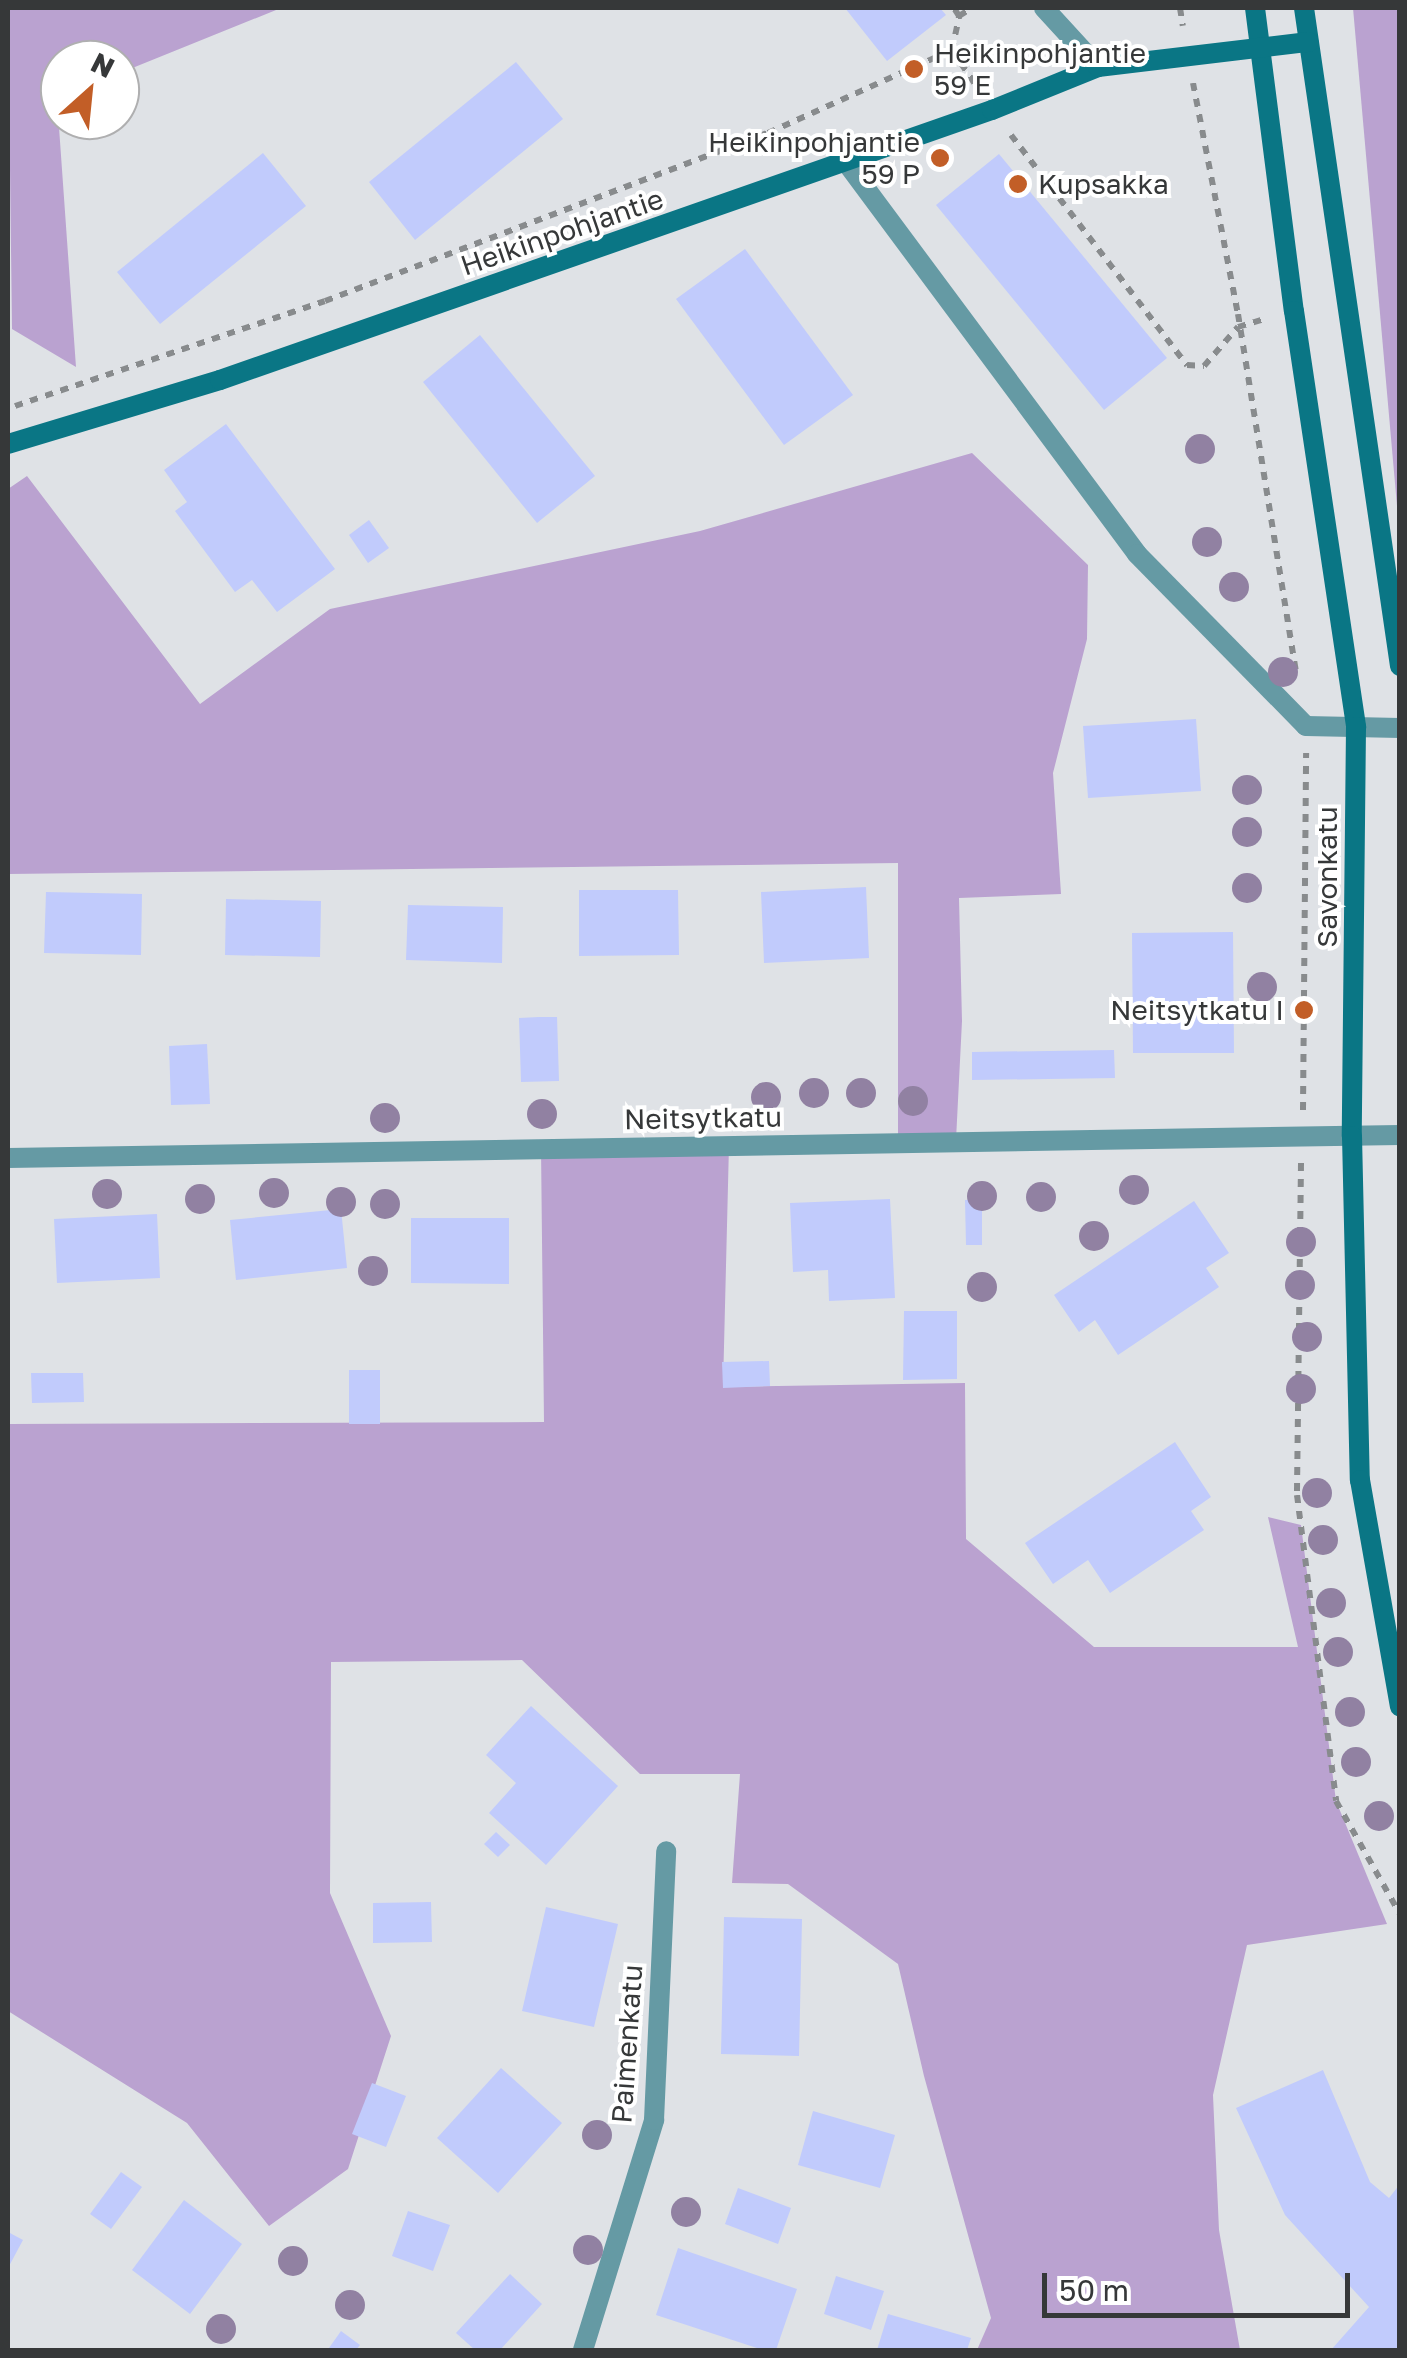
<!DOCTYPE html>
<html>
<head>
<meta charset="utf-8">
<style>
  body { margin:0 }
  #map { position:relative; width:1407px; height:2358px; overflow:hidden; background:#dfe2e6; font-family:"Golos Text",sans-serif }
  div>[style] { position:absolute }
  .forest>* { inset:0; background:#baa2d0 }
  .building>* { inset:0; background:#c1cbfc }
  .path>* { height:6px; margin-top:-3px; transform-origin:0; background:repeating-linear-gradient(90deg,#888b8d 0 8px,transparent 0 16px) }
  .lane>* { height:20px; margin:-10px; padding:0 10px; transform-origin:10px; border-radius:10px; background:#659aa4 }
  .street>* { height:20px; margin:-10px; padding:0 10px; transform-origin:10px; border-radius:10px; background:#659aa4 }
  .secondary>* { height:20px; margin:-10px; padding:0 10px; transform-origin:10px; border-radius:10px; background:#0a7685 }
  .trees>* { width:30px; height:30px; margin:-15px; border-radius:50%; background:#9181a2 }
  .dots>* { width:28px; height:28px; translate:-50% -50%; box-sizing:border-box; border:5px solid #fff; border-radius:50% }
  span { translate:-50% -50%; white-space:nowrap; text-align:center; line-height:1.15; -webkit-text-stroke:8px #fff; paint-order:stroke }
  .poi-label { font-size:28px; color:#363839 }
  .left { translate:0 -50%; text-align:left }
  .right { translate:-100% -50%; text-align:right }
  .street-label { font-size:28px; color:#363839 }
  .frame { position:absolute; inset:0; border:10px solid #363839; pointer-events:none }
  .north { position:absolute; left:40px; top:40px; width:100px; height:100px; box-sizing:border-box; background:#fff; border:2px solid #afafb0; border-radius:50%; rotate:27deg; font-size:28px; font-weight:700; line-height:40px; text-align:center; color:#363839 }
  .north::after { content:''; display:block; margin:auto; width:35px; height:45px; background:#c25e27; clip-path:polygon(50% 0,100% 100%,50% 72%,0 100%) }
  .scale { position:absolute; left:1042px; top:2273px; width:308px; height:45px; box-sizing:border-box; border:5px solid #363839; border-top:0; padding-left:12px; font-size:30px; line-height:35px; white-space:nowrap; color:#363839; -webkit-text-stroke:8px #fff; paint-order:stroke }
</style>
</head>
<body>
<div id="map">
  <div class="forest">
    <i style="clip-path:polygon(8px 8px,281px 8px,120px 73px,120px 60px,60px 60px,57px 99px,76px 367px,12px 329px)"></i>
    <i style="clip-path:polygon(1353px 8px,1399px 8px,1399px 524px,1398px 517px)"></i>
    <i style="clip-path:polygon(972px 453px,1088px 565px,1087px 639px,1053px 773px,1061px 894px,959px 898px,962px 1021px,956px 1140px,898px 1143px,898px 863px,8px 874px,8px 489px,27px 476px,200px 704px,330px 609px,700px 531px)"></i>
    <i style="clip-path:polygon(729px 1145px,723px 1387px,965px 1383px,966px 1539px,1094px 1647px,1298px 1647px,1268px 1517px,1301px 1525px,1336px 1801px,1387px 1924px,1247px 1945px,1213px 2095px,1219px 2230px,1240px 2350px,977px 2350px,991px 2318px,924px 2076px,898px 1964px,788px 1884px,732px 1883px,740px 1774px,640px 1774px,522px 1660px,331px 1662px,330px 1893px,391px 2036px,348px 2169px,269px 2226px,187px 2123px,8px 2011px,8px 1424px,544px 1422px,541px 1148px)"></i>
  </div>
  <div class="building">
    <i style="clip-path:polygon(845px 8px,940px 8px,946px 15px,887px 61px)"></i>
    <i style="clip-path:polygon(516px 62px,563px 119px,415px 240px,369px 182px)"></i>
    <i style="clip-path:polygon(263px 153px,306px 206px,160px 324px,117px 272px)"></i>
    <i style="clip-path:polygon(999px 154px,1167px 358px,1104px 410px,936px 205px)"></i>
    <i style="clip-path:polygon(745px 249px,853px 395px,784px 445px,676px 299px)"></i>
    <i style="clip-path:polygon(480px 335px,595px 476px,537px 523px,423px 382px)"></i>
    <i style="clip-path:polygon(226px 424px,335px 569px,277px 612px,252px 580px,235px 592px,175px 511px,187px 502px,164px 470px)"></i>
    <i style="clip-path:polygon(369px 520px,389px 548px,368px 563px,349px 535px)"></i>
    <i style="clip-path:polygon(1196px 719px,1201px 791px,1088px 798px,1083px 726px)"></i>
    <i style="clip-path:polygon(866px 887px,869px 958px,764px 963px,761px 892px)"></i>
    <i style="clip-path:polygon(579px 890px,678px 890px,679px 955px,579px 956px)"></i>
    <i style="clip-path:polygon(46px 892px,142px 894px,141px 955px,44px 953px)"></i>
    <i style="clip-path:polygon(226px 899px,321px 901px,320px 957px,225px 955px)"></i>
    <i style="clip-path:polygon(408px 905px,503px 907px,502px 963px,406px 960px)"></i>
    <i style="clip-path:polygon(1233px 932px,1234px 1053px,1133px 1053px,1132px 933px)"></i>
    <i style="clip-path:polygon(539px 1017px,557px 1017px,559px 1081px,521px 1082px,519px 1018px)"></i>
    <i style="clip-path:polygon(207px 1044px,210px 1104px,171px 1105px,169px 1046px)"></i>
    <i style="clip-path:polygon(1114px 1050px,1115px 1078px,972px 1080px,972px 1052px)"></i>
    <i style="clip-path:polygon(890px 1199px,895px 1298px,829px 1301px,828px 1270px,793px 1272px,790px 1203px)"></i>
    <i style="clip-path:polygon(982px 1199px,982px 1245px,966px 1245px,965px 1200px)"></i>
    <i style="clip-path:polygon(1194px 1201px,1229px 1253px,1206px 1268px,1219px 1287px,1118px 1355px,1095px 1320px,1079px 1332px,1054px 1295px)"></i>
    <i style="clip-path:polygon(341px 1209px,347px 1268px,236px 1280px,230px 1220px)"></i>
    <i style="clip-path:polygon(157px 1214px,160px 1278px,57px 1283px,54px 1219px)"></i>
    <i style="clip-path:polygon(411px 1218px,509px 1218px,509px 1284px,411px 1283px)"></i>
    <i style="clip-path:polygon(904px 1311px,957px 1311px,957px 1379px,903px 1380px)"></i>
    <i style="clip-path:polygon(769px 1361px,770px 1386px,723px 1388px,722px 1362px)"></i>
    <i style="clip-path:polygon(349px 1370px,380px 1370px,380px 1424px,349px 1424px)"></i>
    <i style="clip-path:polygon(31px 1373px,83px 1373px,84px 1402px,32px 1403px)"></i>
    <i style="clip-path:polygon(1175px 1442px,1211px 1497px,1191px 1511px,1204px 1530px,1110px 1593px,1088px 1560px,1053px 1584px,1025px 1543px)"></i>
    <i style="clip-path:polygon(531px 1706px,618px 1786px,546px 1865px,489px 1813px,516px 1783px,486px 1755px)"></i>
    <i style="clip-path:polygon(496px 1832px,510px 1845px,498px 1857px,484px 1844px)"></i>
    <i style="clip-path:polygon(431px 1902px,432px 1942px,373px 1943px,373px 1903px)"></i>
    <i style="clip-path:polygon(546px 1907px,618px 1924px,594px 2027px,522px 2011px)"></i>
    <i style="clip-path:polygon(724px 1917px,802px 1919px,799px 2056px,721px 2054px)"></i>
    <i style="clip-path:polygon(501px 2068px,562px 2123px,498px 2193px,437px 2138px)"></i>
    <i style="clip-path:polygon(1323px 2070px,1370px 2182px,1389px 2198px,1400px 2184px,1400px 2350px,1331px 2350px,1369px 2307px,1285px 2215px,1236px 2108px)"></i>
    <i style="clip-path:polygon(372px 2083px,406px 2096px,386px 2147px,352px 2134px)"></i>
    <i style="clip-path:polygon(813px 2111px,895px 2135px,880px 2188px,798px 2165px)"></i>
    <i style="clip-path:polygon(121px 2172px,142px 2187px,111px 2229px,90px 2214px)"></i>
    <i style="clip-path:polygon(738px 2188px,791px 2208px,778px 2244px,725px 2224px)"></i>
    <i style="clip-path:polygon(184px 2200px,242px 2244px,190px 2314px,132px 2270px)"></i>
    <i style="clip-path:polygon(408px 2211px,450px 2225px,433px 2271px,392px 2256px)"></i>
    <i style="clip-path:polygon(8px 2232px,23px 2240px,8px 2268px)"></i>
    <i style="clip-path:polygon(678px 2248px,797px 2289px,776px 2350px,763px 2350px,656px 2315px)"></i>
    <i style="clip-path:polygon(510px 2274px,542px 2304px,500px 2350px,475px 2350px,456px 2333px)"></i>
    <i style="clip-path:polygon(836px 2276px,884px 2291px,871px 2330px,824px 2314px)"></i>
    <i style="clip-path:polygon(888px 2314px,971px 2338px,967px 2350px,877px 2350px)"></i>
    <i style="clip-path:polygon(341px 2331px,360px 2345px,356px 2350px,329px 2348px)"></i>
  </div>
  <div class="path">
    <i style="left:1180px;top:8px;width:18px;rotate:81deg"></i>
    <i style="left:959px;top:16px;width:15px;rotate:-32deg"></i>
    <i style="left:952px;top:50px;width:41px;rotate:55.9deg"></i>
    <i style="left:1193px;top:83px;width:235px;rotate:79deg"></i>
    <i style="left:1238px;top:314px;width:362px;rotate:80.8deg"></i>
    <i style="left:1011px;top:135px;width:290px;rotate:52.6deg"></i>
    <i style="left:1187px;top:365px;width:17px;rotate:3deg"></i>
    <i style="left:1204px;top:366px;width:52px;rotate:-48.9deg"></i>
    <i style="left:1238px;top:327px;width:28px;rotate:-17deg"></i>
    <i style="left:15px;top:406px;width:327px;rotate:-18.7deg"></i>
    <i style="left:325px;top:301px;width:474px;rotate:-20.8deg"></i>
    <i style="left:768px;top:133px;width:202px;rotate:-24.3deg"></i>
    <i style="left:952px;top:50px;width:35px;rotate:-78deg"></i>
    <i style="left:959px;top:16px;width:9px;rotate:-122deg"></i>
    <i style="left:1303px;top:1110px;width:357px;rotate:-89.5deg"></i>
    <i style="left:1301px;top:1163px;width:332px;rotate:90.7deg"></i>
    <i style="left:1297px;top:1495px;width:308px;rotate:82.7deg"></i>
    <i style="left:1336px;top:1801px;width:130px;rotate:60.5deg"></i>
  </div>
  <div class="lane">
    <i style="left:846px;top:162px;width:488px;rotate:53.4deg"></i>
    <i style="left:1137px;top:554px;width:241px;rotate:45.5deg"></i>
    <i style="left:1306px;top:726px;width:94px;rotate:1.2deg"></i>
  </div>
  <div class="street">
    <i style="left:1044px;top:8px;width:80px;rotate:47.5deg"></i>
    <i style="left:8px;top:1158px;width:1392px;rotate:-0.95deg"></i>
    <i style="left:583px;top:2350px;width:241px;rotate:-72.8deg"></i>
    <i style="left:654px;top:2120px;width:269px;rotate:-87.4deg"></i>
  </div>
  <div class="secondary">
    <i style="left:1255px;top:8px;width:305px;rotate:82.7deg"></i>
    <i style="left:1294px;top:311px;width:421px;rotate:81.5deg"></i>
    <i style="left:1356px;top:727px;width:409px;rotate:90.6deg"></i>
    <i style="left:1352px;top:1136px;width:344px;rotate:88.7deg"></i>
    <i style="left:1360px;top:1480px;width:230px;rotate:80deg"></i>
    <i style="left:1304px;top:8px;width:665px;rotate:81.7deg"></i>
    <i style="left:8px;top:444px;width:221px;rotate:-16.8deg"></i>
    <i style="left:220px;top:380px;width:818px;rotate:-19.28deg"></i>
    <i style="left:992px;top:110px;width:114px;rotate:-22.1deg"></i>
    <i style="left:1098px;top:67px;width:212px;rotate:-6.8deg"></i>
  </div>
  <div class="trees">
    <i style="left:1200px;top:449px"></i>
    <i style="left:1207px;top:542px"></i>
    <i style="left:1234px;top:587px"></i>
    <i style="left:1283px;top:672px"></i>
    <i style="left:1247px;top:790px"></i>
    <i style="left:1247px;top:832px"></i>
    <i style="left:1247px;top:888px"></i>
    <i style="left:1262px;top:987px"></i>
    <i style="left:814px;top:1093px"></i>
    <i style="left:861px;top:1093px"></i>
    <i style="left:766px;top:1097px"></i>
    <i style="left:913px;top:1101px"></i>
    <i style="left:542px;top:1114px"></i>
    <i style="left:385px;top:1118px"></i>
    <i style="left:1134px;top:1190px"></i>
    <i style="left:274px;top:1193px"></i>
    <i style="left:107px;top:1194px"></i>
    <i style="left:982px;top:1196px"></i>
    <i style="left:1041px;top:1197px"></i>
    <i style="left:200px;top:1199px"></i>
    <i style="left:341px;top:1202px"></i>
    <i style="left:385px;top:1204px"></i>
    <i style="left:1094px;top:1236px"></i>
    <i style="left:1301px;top:1242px"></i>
    <i style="left:373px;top:1271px"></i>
    <i style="left:1300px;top:1285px"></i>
    <i style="left:982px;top:1287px"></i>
    <i style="left:1307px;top:1337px"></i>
    <i style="left:1301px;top:1389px"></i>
    <i style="left:1317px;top:1493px"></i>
    <i style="left:1323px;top:1540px"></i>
    <i style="left:1331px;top:1603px"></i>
    <i style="left:1338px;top:1652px"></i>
    <i style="left:1350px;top:1712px"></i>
    <i style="left:1356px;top:1762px"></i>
    <i style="left:1379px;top:1816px"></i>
    <i style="left:597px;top:2135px"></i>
    <i style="left:686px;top:2212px"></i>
    <i style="left:588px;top:2250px"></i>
    <i style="left:293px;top:2261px"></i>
    <i style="left:350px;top:2305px"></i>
    <i style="left:221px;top:2329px"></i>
  </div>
  <div class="dots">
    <i style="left:914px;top:69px;background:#c25e27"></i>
    <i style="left:940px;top:158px;background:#c25e27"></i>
    <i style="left:1018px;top:184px;background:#c25e27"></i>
    <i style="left:1304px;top:1010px;background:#c25e27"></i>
  </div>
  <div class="poi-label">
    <span class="left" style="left:934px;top:69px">Heikinpohjantie<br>59 E</span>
    <span class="right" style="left:920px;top:158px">Heikinpohjantie<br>59 P</span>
    <span class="left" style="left:1038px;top:184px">Kupsakka</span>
    <span class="right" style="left:1284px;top:1010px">Neitsytkatu I</span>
  </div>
  <div class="street-label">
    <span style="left:562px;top:232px;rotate:-19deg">Heikinpohjantie</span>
    <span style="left:1327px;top:877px;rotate:-90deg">Savonkatu</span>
    <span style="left:703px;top:1118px;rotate:-1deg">Neitsytkatu</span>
    <span style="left:627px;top:2044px;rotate:-86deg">Paimenkatu</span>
  </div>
  <div class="frame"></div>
  <div class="north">N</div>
  <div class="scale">50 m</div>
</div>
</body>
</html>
